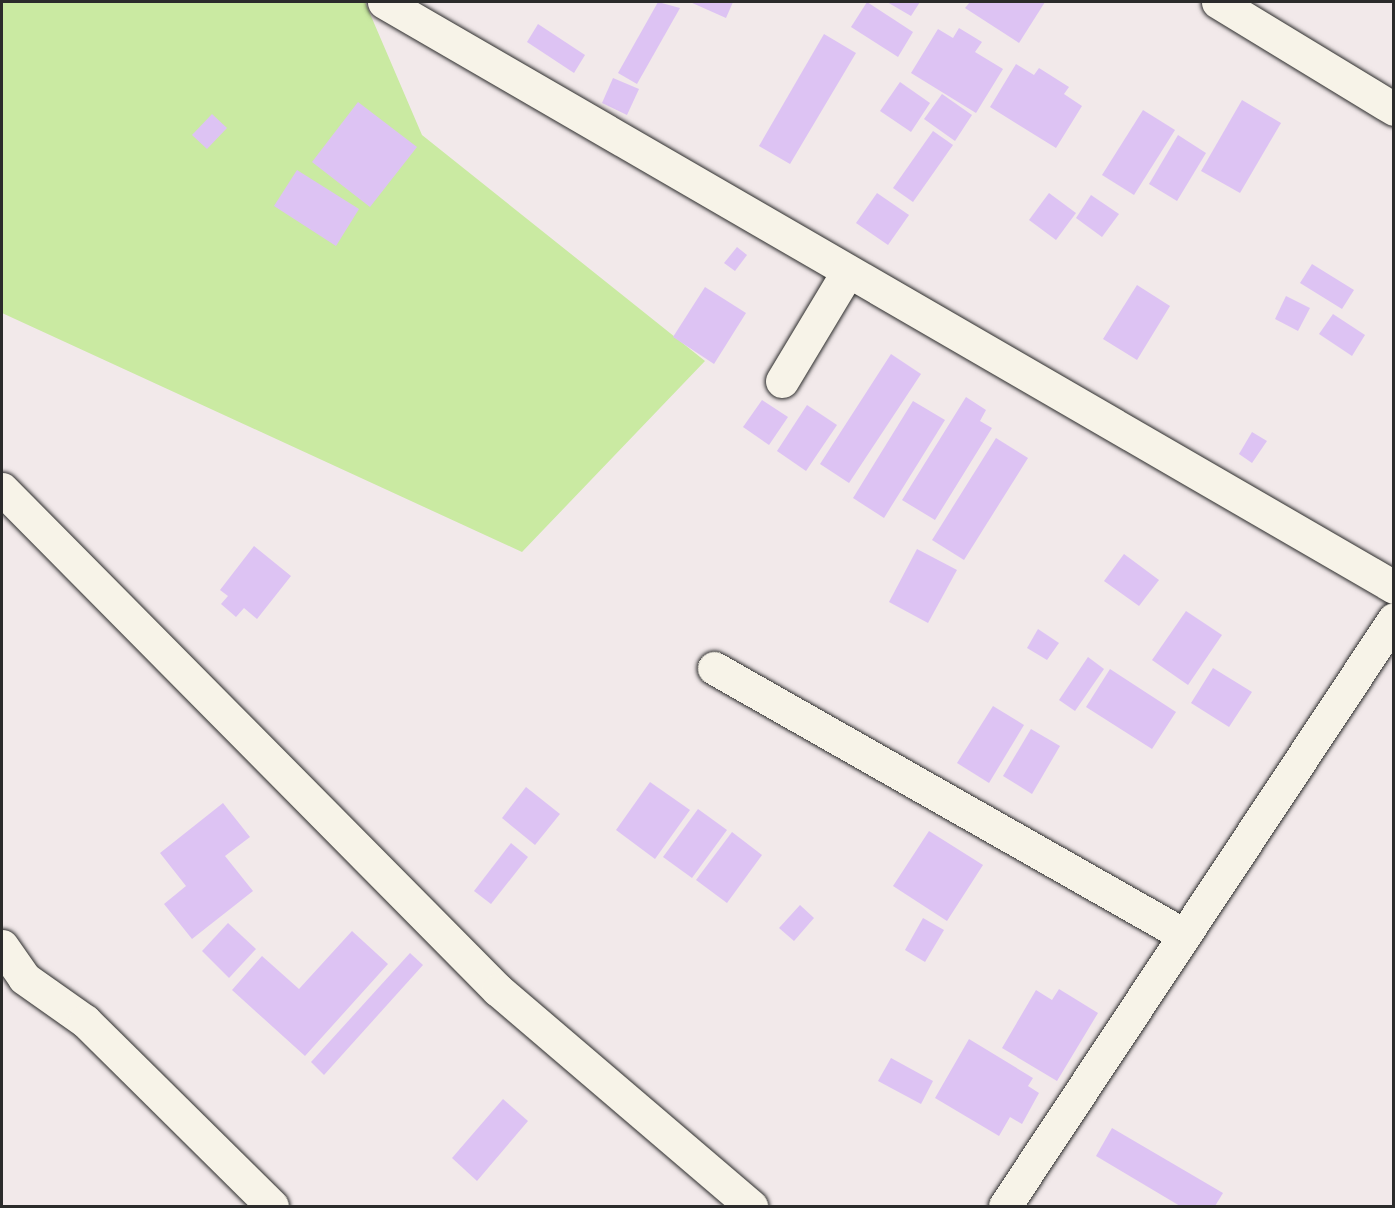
<!DOCTYPE html>
<html>
<head>
<meta charset="utf-8">
<style>
  body { margin:0 }
  #map { position:relative; width:1395px; height:1208px; overflow:hidden; background:#f2e9ea; font-family:Pangolin,sans-serif }
  div>[style] { position:absolute }
  .green>* { inset:0; background:#caeaa2 }
  .building>* { inset:0; background:#ddc3f3 }
  .roads { filter:drop-shadow(0 0 2px #2b2b2b) drop-shadow(0 0 2px #2b2b2b) }
  .street>* { height:33px; margin:-16.5px; padding:0 16.5px; transform-origin:16.5px; border-radius:16.5px; background:#f7f3e8 }
  span { translate:-50% -50%; white-space:nowrap; text-align:center; line-height:1.15; -webkit-text-stroke:6px #f7f3e8; paint-order:stroke }
  .frame { position:absolute; inset:0; border:3px solid #2b2b2b; pointer-events:none }
</style>
</head>
<body>
<div id="map">
  <div class="green">
    <i style="clip-path:polygon(2px 2px,365px 2px,422px 135px,705px 361px,522px 552px,2px 313px)"></i>
  </div>
  <div class="building">
    <i style="clip-path:polygon(658px 2px,680px 8px,637px 84px,618px 73px)"></i>
    <i style="clip-path:polygon(690px 2px,733px 2px,726px 18px)"></i>
    <i style="clip-path:polygon(867px 2px,913px 32px,898px 57px,851px 27px)"></i>
    <i style="clip-path:polygon(887px 2px,920px 2px,911px 16px)"></i>
    <i style="clip-path:polygon(970px 2px,1045px 2px,1019px 43px,965px 8px)"></i>
    <i style="clip-path:polygon(538px 24px,585px 55px,574px 73px,527px 42px)"></i>
    <i style="clip-path:polygon(959px 28px,982px 42px,975px 52px,1003px 69px,976px 113px,911px 73px,938px 29px,953px 38px)"></i>
    <i style="clip-path:polygon(824px 34px,856px 53px,790px 164px,759px 146px)"></i>
    <i style="clip-path:polygon(1016px 64px,1034px 75px,1039px 68px,1069px 87px,1064px 94px,1082px 106px,1056px 148px,990px 107px)"></i>
    <i style="clip-path:polygon(613px 78px,639px 89px,627px 115px,602px 103px)"></i>
    <i style="clip-path:polygon(900px 82px,930px 103px,911px 132px,880px 111px)"></i>
    <i style="clip-path:polygon(942px 94px,972px 115px,955px 141px,924px 119px)"></i>
    <i style="clip-path:polygon(1242px 100px,1281px 123px,1240px 193px,1201px 171px)"></i>
    <i style="clip-path:polygon(358px 102px,417px 147px,370px 207px,312px 162px)"></i>
    <i style="clip-path:polygon(1143px 110px,1175px 130px,1134px 195px,1102px 175px)"></i>
    <i style="clip-path:polygon(212px 114px,227px 128px,207px 149px,192px 135px)"></i>
    <i style="clip-path:polygon(933px 131px,953px 145px,913px 202px,893px 188px)"></i>
    <i style="clip-path:polygon(1178px 135px,1206px 153px,1177px 201px,1149px 184px)"></i>
    <i style="clip-path:polygon(297px 170px,359px 209px,336px 246px,274px 206px)"></i>
    <i style="clip-path:polygon(877px 193px,909px 215px,888px 245px,856px 223px)"></i>
    <i style="clip-path:polygon(1049px 193px,1076px 213px,1056px 240px,1029px 220px)"></i>
    <i style="clip-path:polygon(1091px 195px,1119px 214px,1102px 237px,1076px 218px)"></i>
    <i style="clip-path:polygon(737px 247px,747px 255px,735px 271px,724px 263px)"></i>
    <i style="clip-path:polygon(1312px 264px,1354px 290px,1342px 309px,1300px 283px)"></i>
    <i style="clip-path:polygon(1137px 285px,1170px 306px,1137px 360px,1103px 339px)"></i>
    <i style="clip-path:polygon(705px 287px,746px 313px,714px 364px,673px 337px)"></i>
    <i style="clip-path:polygon(1286px 296px,1310px 308px,1298px 331px,1275px 319px)"></i>
    <i style="clip-path:polygon(1333px 314px,1365px 335px,1352px 356px,1319px 334px)"></i>
    <i style="clip-path:polygon(891px 354px,921px 374px,849px 483px,820px 464px)"></i>
    <i style="clip-path:polygon(966px 397px,986px 410px,980px 421px,992px 428px,935px 520px,902px 500px)"></i>
    <i style="clip-path:polygon(762px 400px,788px 417px,769px 445px,743px 427px)"></i>
    <i style="clip-path:polygon(913px 401px,945px 420px,884px 518px,853px 498px)"></i>
    <i style="clip-path:polygon(807px 405px,837px 425px,806px 471px,777px 451px)"></i>
    <i style="clip-path:polygon(1252px 432px,1267px 441px,1252px 463px,1239px 454px)"></i>
    <i style="clip-path:polygon(996px 438px,1028px 458px,964px 560px,932px 540px)"></i>
    <i style="clip-path:polygon(254px 546px,291px 576px,257px 619px,244px 608px,236px 617px,221px 604px,228px 596px,220px 590px)"></i>
    <i style="clip-path:polygon(917px 549px,957px 570px,928px 623px,889px 602px)"></i>
    <i style="clip-path:polygon(1124px 554px,1159px 580px,1139px 606px,1104px 581px)"></i>
    <i style="clip-path:polygon(1186px 611px,1222px 635px,1188px 685px,1152px 660px)"></i>
    <i style="clip-path:polygon(1038px 629px,1059px 643px,1047px 660px,1027px 648px)"></i>
    <i style="clip-path:polygon(1088px 657px,1104px 669px,1075px 711px,1059px 700px)"></i>
    <i style="clip-path:polygon(1213px 668px,1252px 692px,1229px 727px,1191px 703px)"></i>
    <i style="clip-path:polygon(1110px 669px,1176px 712px,1152px 749px,1086px 707px)"></i>
    <i style="clip-path:polygon(993px 706px,1024px 725px,989px 783px,957px 763px)"></i>
    <i style="clip-path:polygon(1031px 729px,1060px 746px,1032px 794px,1003px 776px)"></i>
    <i style="clip-path:polygon(650px 782px,690px 810px,655px 859px,616px 830px)"></i>
    <i style="clip-path:polygon(526px 787px,560px 814px,535px 845px,502px 818px)"></i>
    <i style="clip-path:polygon(223px 803px,250px 837px,225px 856px,253px 891px,192px 939px,164px 904px,186px 886px,160px 853px)"></i>
    <i style="clip-path:polygon(698px 809px,727px 830px,692px 878px,663px 857px)"></i>
    <i style="clip-path:polygon(929px 831px,983px 865px,947px 921px,893px 886px)"></i>
    <i style="clip-path:polygon(732px 832px,762px 855px,727px 903px,696px 880px)"></i>
    <i style="clip-path:polygon(511px 843px,528px 857px,491px 904px,474px 891px)"></i>
    <i style="clip-path:polygon(800px 905px,814px 918px,794px 941px,779px 928px)"></i>
    <i style="clip-path:polygon(923px 918px,944px 930px,925px 962px,905px 950px)"></i>
    <i style="clip-path:polygon(228px 923px,256px 949px,229px 978px,202px 951px)"></i>
    <i style="clip-path:polygon(352px 931px,388px 964px,305px 1056px,232px 990px,262px 956px,299px 989px)"></i>
    <i style="clip-path:polygon(410px 953px,423px 965px,324px 1075px,311px 1062px)"></i>
    <i style="clip-path:polygon(1059px 989px,1098px 1013px,1057px 1081px,1002px 1048px,1036px 990px,1052px 1000px)"></i>
    <i style="clip-path:polygon(969px 1039px,1033px 1078px,1028px 1086px,1039px 1093px,1022px 1124px,1010px 1117px,999px 1136px,935px 1098px)"></i>
    <i style="clip-path:polygon(891px 1058px,933px 1081px,921px 1104px,878px 1081px)"></i>
    <i style="clip-path:polygon(503px 1099px,528px 1121px,477px 1181px,452px 1158px)"></i>
    <i style="clip-path:polygon(1112px 1128px,1223px 1193px,1215px 1206px,1180px 1206px,1096px 1156px)"></i>
  </div>
  <div class="roads">
    <div class="street">
      <i style="left:384px;top:2px;width:1167px;rotate:30.08deg"></i>
      <i style="left:1218px;top:2px;width:206px;rotate:31.3deg"></i>
      <i style="left:782px;top:381px;width:128px;rotate:-59deg"></i>
      <i style="left:2px;top:489px;width:705px;rotate:45.29deg"></i>
      <i style="left:498px;top:990px;width:333px;rotate:40.5deg"></i>
      <i style="left:714px;top:668px;width:541px;rotate:29.6deg"></i>
      <i style="left:2px;top:946px;width:39px;rotate:55deg"></i>
      <i style="left:24px;top:978px;width:75px;rotate:35.2deg"></i>
      <i style="left:85px;top:1021px;width:263px;rotate:44.7deg"></i>
      <i style="left:1005px;top:1206px;width:704px;rotate:-56.47deg"></i>
    </div>
  </div>
  <div class="frame"></div>
</div>
</body>
</html>
